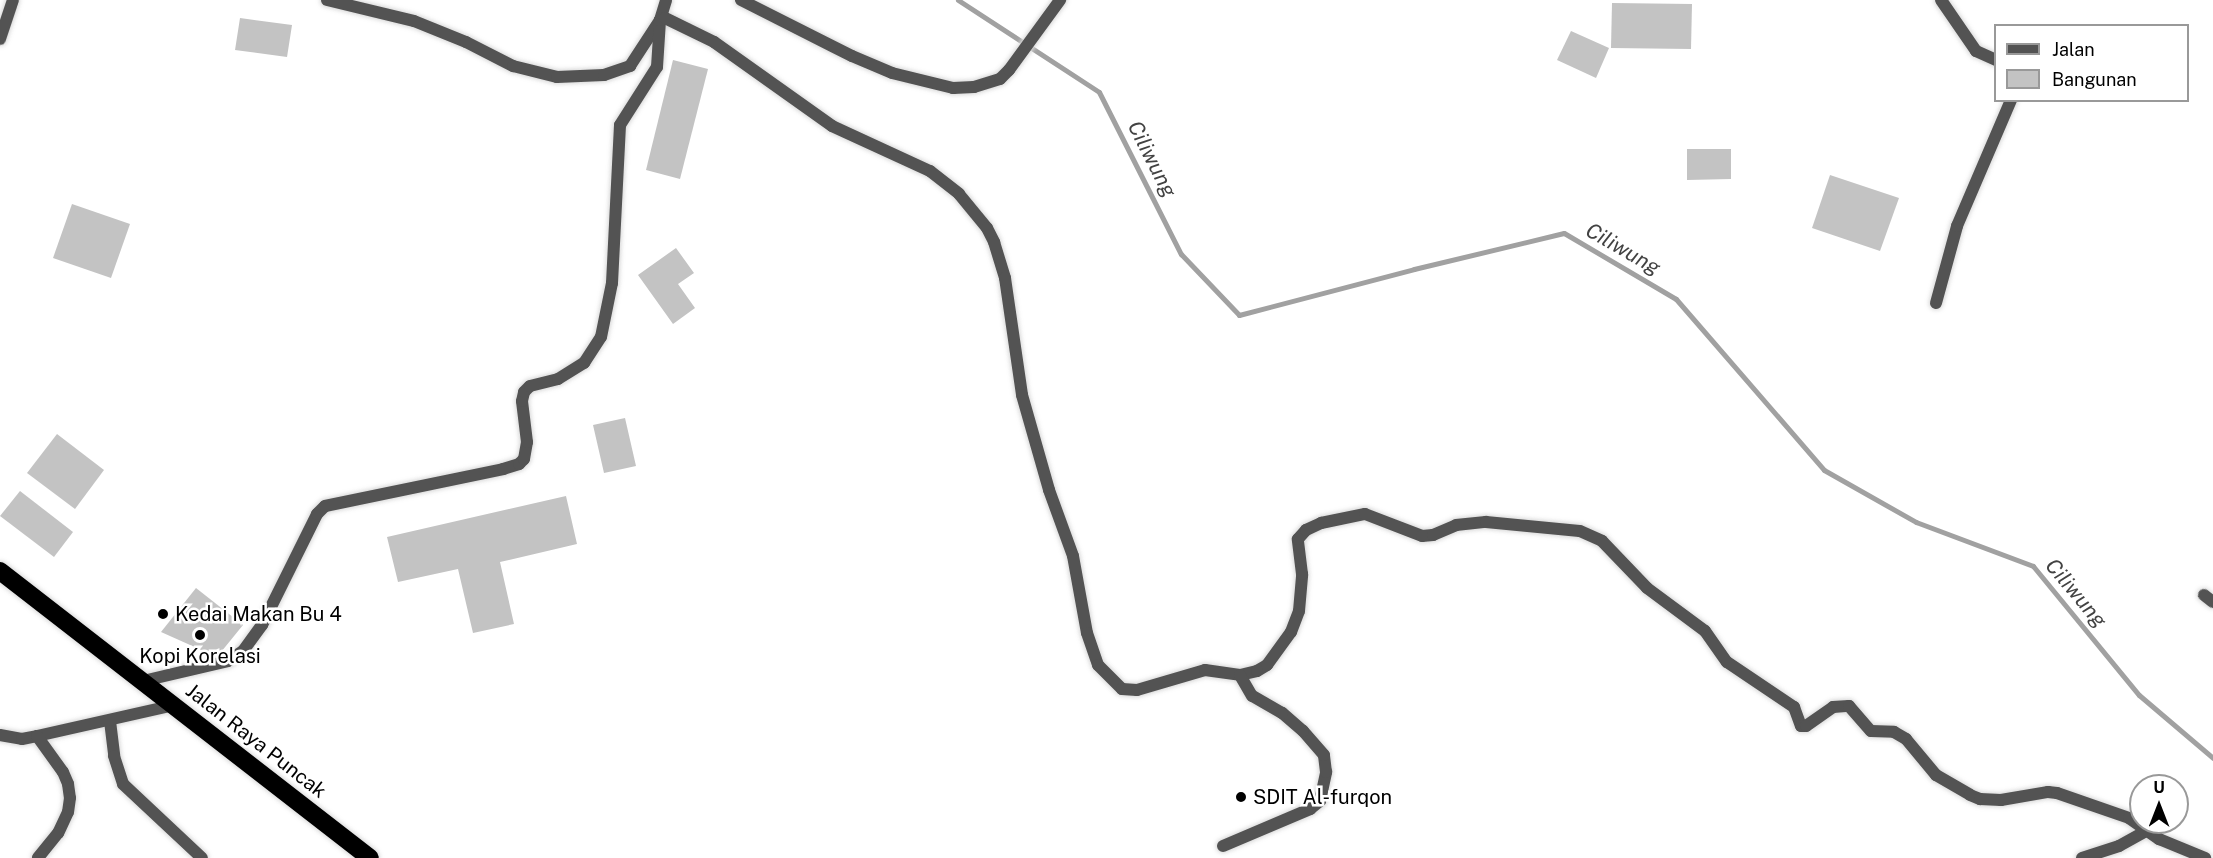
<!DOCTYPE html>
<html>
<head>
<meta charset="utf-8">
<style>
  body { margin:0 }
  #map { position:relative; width:2213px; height:858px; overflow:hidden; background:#fff; font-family:"Public Sans",sans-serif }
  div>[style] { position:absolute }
  .stream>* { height:5px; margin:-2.5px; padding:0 2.5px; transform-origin:2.5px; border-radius:2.5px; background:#a1a1a1 }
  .building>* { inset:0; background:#c3c3c3 }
  .roads { filter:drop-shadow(0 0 2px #dbdbdb) drop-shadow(0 0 2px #dbdbdb) }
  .street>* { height:12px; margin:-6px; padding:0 6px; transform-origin:6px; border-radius:6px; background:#535353 }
  .highway>* { height:18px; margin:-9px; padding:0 9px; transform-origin:9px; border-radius:9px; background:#000 }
  .dots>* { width:16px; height:16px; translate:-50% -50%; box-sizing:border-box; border:3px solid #fff; border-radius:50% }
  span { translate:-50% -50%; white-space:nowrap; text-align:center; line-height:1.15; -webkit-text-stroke:5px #fff; paint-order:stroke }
  .poi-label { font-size:20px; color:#000 }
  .left { translate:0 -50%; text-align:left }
  .street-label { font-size:20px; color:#000 }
  .water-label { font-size:21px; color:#424242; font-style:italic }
  .legend { position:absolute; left:1994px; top:24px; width:195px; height:78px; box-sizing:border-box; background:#fff; border:2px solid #999; margin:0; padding:8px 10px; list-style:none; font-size:18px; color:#000 }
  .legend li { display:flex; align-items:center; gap:12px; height:30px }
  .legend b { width:30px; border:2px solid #999 }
  .north { position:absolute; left:2129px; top:774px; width:60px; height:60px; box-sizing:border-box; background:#fff; border:2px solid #999; border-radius:50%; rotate:0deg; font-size:16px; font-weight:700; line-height:24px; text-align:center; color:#000 }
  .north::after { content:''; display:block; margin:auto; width:21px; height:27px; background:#000; clip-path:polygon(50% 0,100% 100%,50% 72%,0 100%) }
</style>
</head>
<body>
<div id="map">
  <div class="stream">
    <i style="left:958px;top:0;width:168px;rotate:33.1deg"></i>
    <i style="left:1099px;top:92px;width:182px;rotate:63.2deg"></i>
    <i style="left:1181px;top:254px;width:84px;rotate:46.4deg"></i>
    <i style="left:1239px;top:315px;width:181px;rotate:-14.7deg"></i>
    <i style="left:1414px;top:269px;width:154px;rotate:-13.5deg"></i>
    <i style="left:1564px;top:233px;width:130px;rotate:30.5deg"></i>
    <i style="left:1676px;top:299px;width:226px;rotate:49.1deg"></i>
    <i style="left:1824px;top:470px;width:106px;rotate:29.5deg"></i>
    <i style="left:1916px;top:522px;width:125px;rotate:20.6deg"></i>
    <i style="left:2033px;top:566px;width:167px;rotate:50.6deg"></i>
    <i style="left:2139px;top:695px;width:97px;rotate:40.4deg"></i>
  </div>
  <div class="building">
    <i style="clip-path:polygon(1612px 3px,1692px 4px,1691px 49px,1611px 48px)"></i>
    <i style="clip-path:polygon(240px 18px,292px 25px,287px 57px,235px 50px)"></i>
    <i style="clip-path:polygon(1571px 31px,1609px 48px,1596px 78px,1557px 60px)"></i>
    <i style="clip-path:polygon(673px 60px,708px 69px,680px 179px,646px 170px)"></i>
    <i style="clip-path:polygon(1687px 149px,1731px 149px,1731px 179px,1687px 180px)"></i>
    <i style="clip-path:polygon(1830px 175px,1899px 198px,1880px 251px,1812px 228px)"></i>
    <i style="clip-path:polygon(72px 204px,130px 224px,111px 278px,53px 258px)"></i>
    <i style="clip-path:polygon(676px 248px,694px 273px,678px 284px,695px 308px,673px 324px,638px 275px)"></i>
    <i style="clip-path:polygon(625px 418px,636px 466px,604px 473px,593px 425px)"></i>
    <i style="clip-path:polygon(57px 434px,104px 470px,75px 509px,27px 473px)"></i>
    <i style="clip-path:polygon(20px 491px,73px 532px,54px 557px,0 516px)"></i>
    <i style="clip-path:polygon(566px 496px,577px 544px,500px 562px,514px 624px,473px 633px,458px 569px,398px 582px,387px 537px)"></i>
    <i style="clip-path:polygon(196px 588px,243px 625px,217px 657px,161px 632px)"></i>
  </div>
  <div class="roads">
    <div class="street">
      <i style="left:327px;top:0;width:89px;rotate:13.6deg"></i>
      <i style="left:414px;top:21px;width:56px;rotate:22deg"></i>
      <i style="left:466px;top:42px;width:53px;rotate:27.1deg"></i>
      <i style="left:513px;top:66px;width:45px;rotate:14deg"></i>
      <i style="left:557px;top:77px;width:47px;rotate:-2.4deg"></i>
      <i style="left:604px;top:75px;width:28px;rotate:-19deg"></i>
      <i style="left:630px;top:66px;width:55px;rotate:-56.9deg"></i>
      <i style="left:660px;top:20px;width:21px;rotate:-73deg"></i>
      <i style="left:741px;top:0;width:124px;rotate:26.8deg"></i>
      <i style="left:852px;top:56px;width:43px;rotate:23deg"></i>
      <i style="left:892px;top:73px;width:63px;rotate:13.8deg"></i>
      <i style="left:953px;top:88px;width:21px;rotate:-3deg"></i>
      <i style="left:974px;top:87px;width:27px;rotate:-17deg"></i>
      <i style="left:1000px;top:79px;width:13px;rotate:-45deg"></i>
      <i style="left:1009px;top:70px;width:87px;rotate:-53.9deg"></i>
      <i style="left:1941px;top:0;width:62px;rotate:55.5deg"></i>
      <i style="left:1976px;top:51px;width:22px;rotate:24deg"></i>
      <i style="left:0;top:39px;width:41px;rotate:-71.6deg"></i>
      <i style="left:1936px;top:303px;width:80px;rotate:-74.7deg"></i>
      <i style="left:1957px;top:226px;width:137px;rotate:-66.8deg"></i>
      <i style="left:2204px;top:595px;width:11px;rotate:38deg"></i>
      <i style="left:143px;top:681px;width:87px;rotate:-13.2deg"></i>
      <i style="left:228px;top:661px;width:18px;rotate:-34deg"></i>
      <i style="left:243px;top:651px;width:32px;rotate:-54deg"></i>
      <i style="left:262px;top:625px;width:124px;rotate:-63.6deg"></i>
      <i style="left:317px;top:514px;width:11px;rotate:-45deg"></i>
      <i style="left:325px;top:506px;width:182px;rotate:-11.7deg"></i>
      <i style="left:503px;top:469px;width:17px;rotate:-17deg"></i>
      <i style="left:519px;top:464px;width:7px;rotate:-45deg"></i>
      <i style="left:524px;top:459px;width:17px;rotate:-80deg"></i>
      <i style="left:527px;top:442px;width:41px;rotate:-97deg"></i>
      <i style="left:522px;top:401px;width:9px;rotate:-77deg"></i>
      <i style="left:524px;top:392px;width:8px;rotate:-45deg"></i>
      <i style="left:530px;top:386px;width:29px;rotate:-14deg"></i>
      <i style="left:558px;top:379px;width:31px;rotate:-32deg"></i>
      <i style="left:584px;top:363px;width:31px;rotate:-57deg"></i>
      <i style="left:601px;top:337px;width:55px;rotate:-78.5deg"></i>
      <i style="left:612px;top:283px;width:158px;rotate:-87.1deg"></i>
      <i style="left:620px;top:125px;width:69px;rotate:-57.5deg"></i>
      <i style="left:657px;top:67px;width:47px;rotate:-86.3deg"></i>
      <i style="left:660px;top:20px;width:5px;rotate:-22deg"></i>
      <i style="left:665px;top:18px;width:55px;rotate:26.1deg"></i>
      <i style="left:714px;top:42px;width:145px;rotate:35.4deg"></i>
      <i style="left:832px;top:126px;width:108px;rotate:24.7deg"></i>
      <i style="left:930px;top:171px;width:37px;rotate:38deg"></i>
      <i style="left:959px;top:194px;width:44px;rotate:50.5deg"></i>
      <i style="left:987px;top:228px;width:16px;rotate:63deg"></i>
      <i style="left:994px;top:242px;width:38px;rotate:73deg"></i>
      <i style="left:1005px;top:278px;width:118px;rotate:81.7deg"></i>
      <i style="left:1022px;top:395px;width:99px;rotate:74.1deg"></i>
      <i style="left:1049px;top:490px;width:70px;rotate:70deg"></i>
      <i style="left:1073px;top:556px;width:78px;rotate:79.7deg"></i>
      <i style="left:1087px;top:633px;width:34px;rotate:71deg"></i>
      <i style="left:1098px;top:665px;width:34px;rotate:45deg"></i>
      <i style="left:1122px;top:689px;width:15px;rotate:4deg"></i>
      <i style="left:1137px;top:690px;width:71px;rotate:-16.4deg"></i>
      <i style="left:1205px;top:670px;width:35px;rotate:8deg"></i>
      <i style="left:1240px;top:675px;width:17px;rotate:-13deg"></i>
      <i style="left:1257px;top:671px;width:12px;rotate:-31deg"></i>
      <i style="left:1267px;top:665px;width:41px;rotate:-54deg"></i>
      <i style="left:1291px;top:632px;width:22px;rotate:-69deg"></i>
      <i style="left:1299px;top:611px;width:37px;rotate:-85deg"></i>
      <i style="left:1302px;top:574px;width:35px;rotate:-97deg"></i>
      <i style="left:1298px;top:539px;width:12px;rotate:-48deg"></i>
      <i style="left:1306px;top:530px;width:17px;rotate:-25deg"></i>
      <i style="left:1321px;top:523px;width:45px;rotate:-11.6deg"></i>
      <i style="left:1365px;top:514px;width:61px;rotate:21.1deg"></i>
      <i style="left:1422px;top:536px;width:11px;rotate:-5deg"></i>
      <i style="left:1433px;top:535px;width:25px;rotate:-23deg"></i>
      <i style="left:1456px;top:525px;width:30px;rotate:-6deg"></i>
      <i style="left:1486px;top:522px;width:94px;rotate:5.5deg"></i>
      <i style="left:1580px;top:531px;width:24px;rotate:24deg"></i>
      <i style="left:1602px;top:541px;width:65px;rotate:46.2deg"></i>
      <i style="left:1647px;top:588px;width:72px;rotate:36.6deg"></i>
      <i style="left:1705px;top:631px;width:38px;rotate:55deg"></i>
      <i style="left:1727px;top:662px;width:81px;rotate:33.9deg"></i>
      <i style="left:1794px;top:707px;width:20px;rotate:70deg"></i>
      <i style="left:1801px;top:726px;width:5px"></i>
      <i style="left:1806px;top:726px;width:33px;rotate:-35deg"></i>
      <i style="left:1833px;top:707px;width:16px;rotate:-4deg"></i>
      <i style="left:1849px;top:706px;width:33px;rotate:49deg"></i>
      <i style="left:1871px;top:731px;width:23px;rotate:2deg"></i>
      <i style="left:1894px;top:732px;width:14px;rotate:30deg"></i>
      <i style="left:1906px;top:739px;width:47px;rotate:50.2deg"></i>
      <i style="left:1936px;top:775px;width:39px;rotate:30deg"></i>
      <i style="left:1970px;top:795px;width:11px;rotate:22deg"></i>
      <i style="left:1980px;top:799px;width:21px;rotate:3deg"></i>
      <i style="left:2001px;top:800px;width:48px;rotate:-9.7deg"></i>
      <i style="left:2048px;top:792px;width:9px;rotate:6deg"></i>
      <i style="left:2057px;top:793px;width:76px;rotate:19.1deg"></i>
      <i style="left:2129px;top:818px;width:37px;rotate:35deg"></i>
      <i style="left:2159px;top:839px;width:50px;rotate:22.4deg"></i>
      <i style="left:110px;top:721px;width:35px;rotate:83deg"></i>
      <i style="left:114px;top:756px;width:29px;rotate:72deg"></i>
      <i style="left:123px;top:784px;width:108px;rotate:43.1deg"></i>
      <i style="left:0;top:735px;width:22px;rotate:10deg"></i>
      <i style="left:22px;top:739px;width:15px;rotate:-11deg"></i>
      <i style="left:37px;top:736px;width:141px;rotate:-12.7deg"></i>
      <i style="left:37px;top:736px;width:44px;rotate:54.2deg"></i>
      <i style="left:63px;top:772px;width:13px;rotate:67deg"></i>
      <i style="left:68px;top:784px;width:14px;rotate:82deg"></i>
      <i style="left:70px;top:798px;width:14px;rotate:98deg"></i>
      <i style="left:68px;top:812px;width:23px;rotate:115deg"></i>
      <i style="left:58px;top:833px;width:32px;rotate:129deg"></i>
      <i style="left:1223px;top:846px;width:95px;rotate:-23deg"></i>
      <i style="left:1310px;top:809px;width:13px;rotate:-39deg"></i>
      <i style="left:1320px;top:801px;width:30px;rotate:-78deg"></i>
      <i style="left:1326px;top:772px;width:17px;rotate:-97deg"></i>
      <i style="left:1324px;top:755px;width:32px;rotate:-131deg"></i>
      <i style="left:1303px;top:731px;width:28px;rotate:-139deg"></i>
      <i style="left:1282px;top:713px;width:34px;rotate:-150deg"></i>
      <i style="left:1252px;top:696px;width:24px;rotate:-120deg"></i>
      <i style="left:2082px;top:858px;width:39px;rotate:-18deg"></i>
      <i style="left:2119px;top:846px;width:33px;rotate:-29deg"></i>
    </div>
    <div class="highway">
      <i style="left:0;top:571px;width:468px;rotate:37.8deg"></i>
    </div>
  </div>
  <div class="dots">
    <i style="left:163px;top:614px;background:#000"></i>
    <i style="left:200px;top:635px;background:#000"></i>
    <i style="left:1241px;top:797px;background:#000"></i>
  </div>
  <div class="poi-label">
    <span class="left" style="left:175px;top:614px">Kedai Makan Bu 4</span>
    <span style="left:200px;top:656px">Kopi Korelasi</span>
    <span class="left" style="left:1253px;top:797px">SDIT Al-furqon</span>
  </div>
  <div class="street-label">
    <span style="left:256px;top:741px;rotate:38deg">Jalan Raya Puncak</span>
  </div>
  <div class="water-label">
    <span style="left:1152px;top:159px;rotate:63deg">Ciliwung</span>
    <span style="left:1623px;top:249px;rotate:30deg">Ciliwung</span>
    <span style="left:2076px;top:593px;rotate:50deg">Ciliwung</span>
  </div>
  <ul class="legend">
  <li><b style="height:8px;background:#535353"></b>Jalan</li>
  <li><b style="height:16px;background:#c3c3c3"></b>Bangunan</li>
  </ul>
  <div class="north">U</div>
</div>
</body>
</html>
